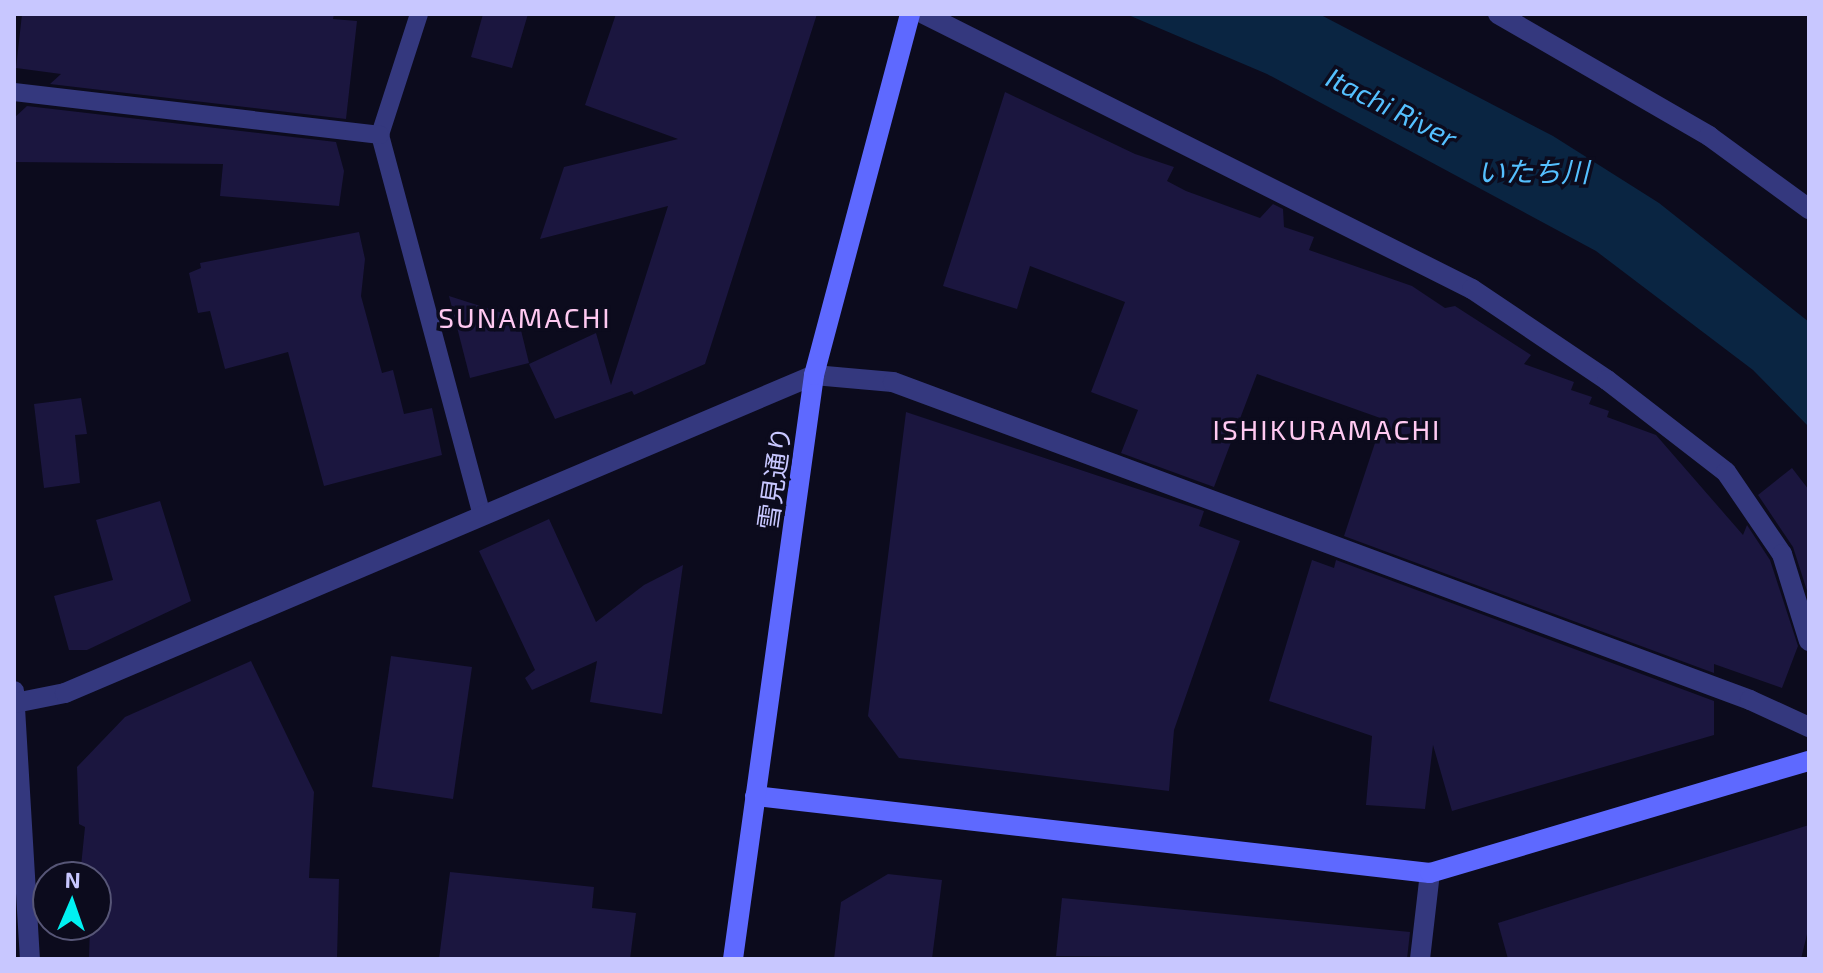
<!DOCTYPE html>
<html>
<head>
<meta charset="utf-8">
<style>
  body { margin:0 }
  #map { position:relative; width:1823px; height:973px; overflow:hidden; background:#0c0b1d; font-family:"Exo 2","Noto Sans JP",sans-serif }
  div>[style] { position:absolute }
  .water>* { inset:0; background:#0a2542 }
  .building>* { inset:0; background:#1b163f }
  .lane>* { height:18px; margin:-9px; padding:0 9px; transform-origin:9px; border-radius:9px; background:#34387e }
  .street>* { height:20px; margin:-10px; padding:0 10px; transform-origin:10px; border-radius:10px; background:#34387e }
  .secondary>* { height:20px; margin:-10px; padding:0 10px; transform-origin:10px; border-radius:10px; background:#5e69ff }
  span { translate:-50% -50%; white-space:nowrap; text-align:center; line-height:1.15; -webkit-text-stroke:7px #0c0b1d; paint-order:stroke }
  .street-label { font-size:26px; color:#c8c7ff }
  .water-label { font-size:28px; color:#55c0ff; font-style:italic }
  .neighbourhood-label { font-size:28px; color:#ffc9f1; letter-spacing:2px }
  .frame { position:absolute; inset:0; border:16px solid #c8c7ff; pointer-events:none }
  .north { position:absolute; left:32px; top:861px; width:80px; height:80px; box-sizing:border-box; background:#0c0b1d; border:2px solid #575677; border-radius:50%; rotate:2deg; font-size:22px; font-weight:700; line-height:32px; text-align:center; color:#c8c7ff }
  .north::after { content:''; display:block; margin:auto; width:28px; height:36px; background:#00f1f2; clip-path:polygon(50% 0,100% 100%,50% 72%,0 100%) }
</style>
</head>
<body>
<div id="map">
  <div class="water">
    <i style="clip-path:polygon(1126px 14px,1319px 14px,1553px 136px,1659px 203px,1809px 322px,1809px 427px,1753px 370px,1596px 251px,1267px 74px)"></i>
  </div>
  <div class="building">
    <i style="clip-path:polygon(22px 14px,334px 14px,333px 19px,357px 21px,346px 119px,50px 84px,61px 74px,16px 68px)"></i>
    <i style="clip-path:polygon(483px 14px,528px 14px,512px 68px,471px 57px)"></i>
    <i style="clip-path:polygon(616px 14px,817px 14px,705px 364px,634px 395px,632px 391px,555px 419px,529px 364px,596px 333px,611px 385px,668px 206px,540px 239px,564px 167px,678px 139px,585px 105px)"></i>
    <i style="clip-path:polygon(1005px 92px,1135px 154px,1174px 167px,1167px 181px,1186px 191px,1260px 218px,1273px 204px,1283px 209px,1284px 227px,1314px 237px,1309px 250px,1412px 286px,1445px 308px,1455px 306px,1531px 355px,1524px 364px,1574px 382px,1571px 390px,1592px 397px,1589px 404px,1609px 411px,1607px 417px,1656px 435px,1743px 535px,1747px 525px,1770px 560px,1798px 646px,1782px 688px,1714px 664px,1714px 673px,1344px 536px,1383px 419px,1257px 374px,1214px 487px,1121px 453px,1138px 410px,1091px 392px,1125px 302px,1030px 266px,1017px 309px,943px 286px)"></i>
    <i style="clip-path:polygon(27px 106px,336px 142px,344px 171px,339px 206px,220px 196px,223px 164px,14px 162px,14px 118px)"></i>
    <i style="clip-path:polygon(359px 232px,365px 259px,361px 296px,382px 373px,393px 370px,404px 414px,432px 408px,442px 455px,324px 486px,288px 352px,225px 369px,210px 311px,198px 313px,189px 273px,201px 268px,200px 263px)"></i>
    <i style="clip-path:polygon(449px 296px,518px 318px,529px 363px,470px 378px)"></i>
    <i style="clip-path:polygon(81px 398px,87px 434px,75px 435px,80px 483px,44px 488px,34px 404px)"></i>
    <i style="clip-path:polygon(906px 412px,1204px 511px,1199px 526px,1240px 541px,1174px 730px,1169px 791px,899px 758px,868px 716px)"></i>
    <i style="clip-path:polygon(1792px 468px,1809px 490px,1809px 597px,1793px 547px,1758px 495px)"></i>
    <i style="clip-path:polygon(160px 501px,191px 601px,87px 650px,69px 650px,54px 596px,113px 580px,96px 520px)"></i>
    <i style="clip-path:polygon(549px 519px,596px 622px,644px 585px,683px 565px,662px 714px,590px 702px,597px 661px,532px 690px,525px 678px,535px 670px,479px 551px)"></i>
    <i style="clip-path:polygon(1312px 560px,1334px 568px,1336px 560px,1714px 701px,1714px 735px,1452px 811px,1433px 745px,1425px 809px,1366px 805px,1372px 736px,1269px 701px)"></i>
    <i style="clip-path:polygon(391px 656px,472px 667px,453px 799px,372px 787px)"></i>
    <i style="clip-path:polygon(251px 661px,314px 792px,309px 878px,339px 879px,337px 959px,89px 959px,90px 925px,96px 925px,96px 877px,80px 876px,85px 827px,79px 824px,77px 767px,125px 717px)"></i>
    <i style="clip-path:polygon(1809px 825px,1809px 926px,1801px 959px,1508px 959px,1498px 923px)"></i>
    <i style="clip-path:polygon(450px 872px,594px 887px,592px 908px,636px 913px,630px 959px,439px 959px)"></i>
    <i style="clip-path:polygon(888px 874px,942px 880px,932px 959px,834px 959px,841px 902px)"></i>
    <i style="clip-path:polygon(1062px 898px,1410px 932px,1407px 959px,1056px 956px)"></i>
  </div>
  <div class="lane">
    <i style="left:419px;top:14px;width:127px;rotate:107.9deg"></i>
    <i style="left:380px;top:135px;width:394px;rotate:75deg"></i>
    <i style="left:14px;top:92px;width:369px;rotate:6.7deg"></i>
  </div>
  <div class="street">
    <i style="left:924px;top:14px;width:613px;rotate:26.65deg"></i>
    <i style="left:1472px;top:289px;width:163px;rotate:34deg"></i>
    <i style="left:1607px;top:380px;width:150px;rotate:37.7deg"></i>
    <i style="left:1726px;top:472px;width:99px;rotate:55.7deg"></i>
    <i style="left:1782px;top:554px;width:91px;rotate:72.8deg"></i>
    <i style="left:1498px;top:14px;width:244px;rotate:30deg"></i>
    <i style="left:1709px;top:136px;width:124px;rotate:36.1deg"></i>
    <i style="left:14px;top:691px;width:268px;rotate:86.6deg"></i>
    <i style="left:15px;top:703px;width:51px;rotate:-11.3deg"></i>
    <i style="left:65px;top:693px;width:814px;rotate:-23deg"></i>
    <i style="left:814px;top:375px;width:79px;rotate:5.1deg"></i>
    <i style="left:893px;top:382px;width:914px;rotate:20.36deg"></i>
    <i style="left:1750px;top:700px;width:65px;rotate:24.6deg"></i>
    <i style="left:1420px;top:959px;width:87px;rotate:-83.4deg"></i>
  </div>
  <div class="secondary">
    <i style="left:755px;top:796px;width:679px;rotate:6.51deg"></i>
    <i style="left:1430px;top:873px;width:395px;rotate:-16.5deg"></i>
    <i style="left:733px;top:959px;width:590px;rotate:-82.1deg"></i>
    <i style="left:814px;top:375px;width:374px;rotate:-75.1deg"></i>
  </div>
  <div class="street-label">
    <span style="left:774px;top:478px;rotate:-82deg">雪見通り</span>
  </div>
  <div class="water-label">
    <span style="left:1392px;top:107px;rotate:27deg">Itachi River</span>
    <span style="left:1533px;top:171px">いたち川</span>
  </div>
  <div class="neighbourhood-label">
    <span style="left:525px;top:317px">SUNAMACHI</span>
    <span style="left:1327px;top:429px">ISHIKURAMACHI</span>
  </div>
  <div class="frame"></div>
  <div class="north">N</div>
</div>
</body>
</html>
